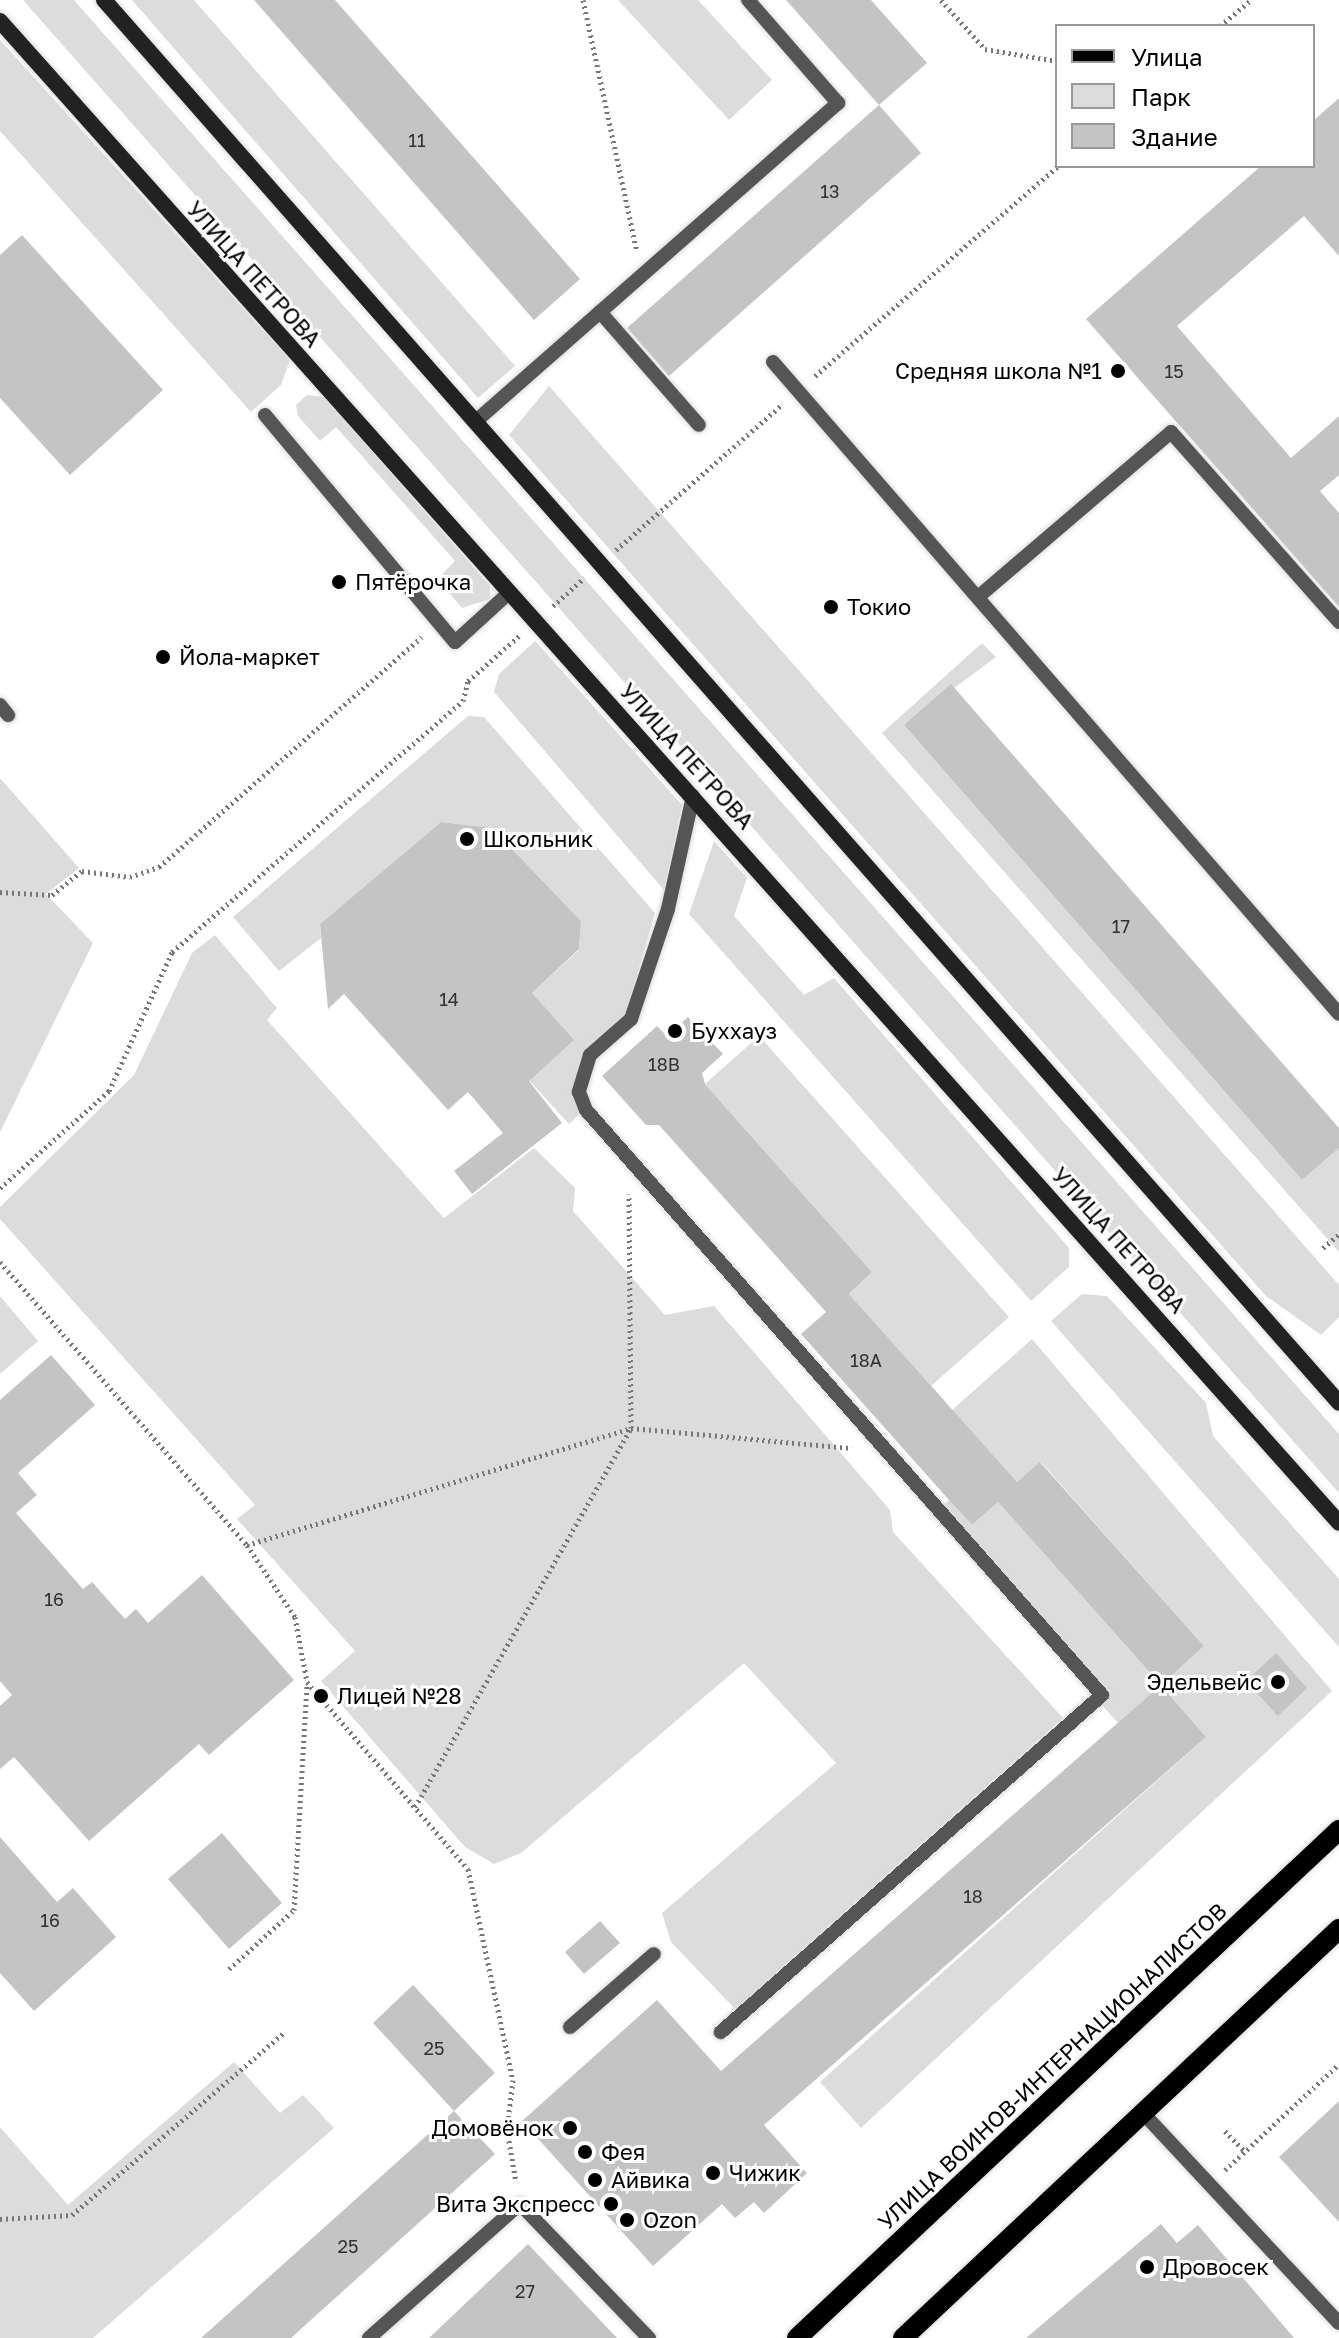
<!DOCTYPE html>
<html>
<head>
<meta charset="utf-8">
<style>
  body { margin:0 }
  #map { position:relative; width:1339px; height:2338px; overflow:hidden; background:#fff; font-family:"Golos Text",sans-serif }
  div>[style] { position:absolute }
  .green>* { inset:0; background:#dcdcdc }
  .building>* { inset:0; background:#c4c4c4 }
  .path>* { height:5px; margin-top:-2.5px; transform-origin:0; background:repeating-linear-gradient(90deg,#777 0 2px,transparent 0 6px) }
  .roads { filter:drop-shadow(0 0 2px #dbdbdb) drop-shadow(0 0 2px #dbdbdb) }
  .lane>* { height:14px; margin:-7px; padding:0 7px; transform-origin:7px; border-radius:7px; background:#555 }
  .secondary>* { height:16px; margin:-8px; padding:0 8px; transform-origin:8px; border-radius:8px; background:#222 }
  .primary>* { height:20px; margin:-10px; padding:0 10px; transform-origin:10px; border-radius:10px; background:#000 }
  .dots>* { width:22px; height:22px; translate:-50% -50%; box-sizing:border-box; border:4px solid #fff; border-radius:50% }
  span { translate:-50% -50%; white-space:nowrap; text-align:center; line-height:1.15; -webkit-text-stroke:6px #fff; paint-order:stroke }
  .number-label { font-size:18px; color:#313131 }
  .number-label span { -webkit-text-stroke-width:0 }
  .street-label { font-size:22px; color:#000 }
  .poi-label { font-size:22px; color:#000 }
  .right { translate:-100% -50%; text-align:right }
  .left { translate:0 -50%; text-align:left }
  .legend { position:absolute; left:1055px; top:24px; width:260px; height:144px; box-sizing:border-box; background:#fff; border:2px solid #999; margin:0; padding:10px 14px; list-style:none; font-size:24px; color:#000 }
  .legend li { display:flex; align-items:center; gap:16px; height:40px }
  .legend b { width:40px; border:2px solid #999 }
</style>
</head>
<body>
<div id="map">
  <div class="green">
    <i style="clip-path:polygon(23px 0,74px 0,1339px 1434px,1339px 1493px)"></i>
    <i style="clip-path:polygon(132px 0,194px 0,515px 366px,478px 398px)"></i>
    <i style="clip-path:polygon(618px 0,698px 0,772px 80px,729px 120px)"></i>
    <i style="clip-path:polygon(0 40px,290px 360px,281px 385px,251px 412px,0 131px)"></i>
    <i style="clip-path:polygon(549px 386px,1339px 1285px,1339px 1317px,1321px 1335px,1266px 1296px,509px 435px)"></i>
    <i style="clip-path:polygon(307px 395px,324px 397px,490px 586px,490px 599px,462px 608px,445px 588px,443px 573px,455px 561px,336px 427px,320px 441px,298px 416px,296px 405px)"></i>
    <i style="clip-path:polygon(535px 641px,682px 805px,664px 890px,494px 692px,499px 674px)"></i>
    <i style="clip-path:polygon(982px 643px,996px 657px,904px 725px,1302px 1180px,1339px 1148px,1339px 1252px,882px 733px)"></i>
    <i style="clip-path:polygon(468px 716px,484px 717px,655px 913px,626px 1013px,585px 1055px,582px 1111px,569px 1124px,529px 1080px,532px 993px,579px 950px,581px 921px,492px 828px,441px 822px,320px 924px,321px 938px,279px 971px,233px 917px)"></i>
    <i style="clip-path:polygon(0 778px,79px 868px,46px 894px,93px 943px,0 1132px)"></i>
    <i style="clip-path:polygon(714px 841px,747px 878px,734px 916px,804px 995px,834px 978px,1069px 1248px,1069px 1267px,1031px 1301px,689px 914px)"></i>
    <i style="clip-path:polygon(215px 935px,277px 1008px,267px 1020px,444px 1218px,534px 1148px,575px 1188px,573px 1211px,665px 1315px,714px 1306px,890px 1510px,893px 1532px,1063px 1718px,735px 2009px,671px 1942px,662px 1913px,836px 1763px,744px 1663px,521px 1853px,494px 1864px,465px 1847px,321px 1681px,355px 1651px,237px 1519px,255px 1505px,0 1219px,0 1207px,134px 1075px,192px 953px)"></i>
    <i style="clip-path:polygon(759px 1036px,1009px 1317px,931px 1386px,849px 1294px,872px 1272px,705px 1084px)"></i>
    <i style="clip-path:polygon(1082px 1294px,1107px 1296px,1206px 1403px,1213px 1436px,1339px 1579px,1339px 1647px,1051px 1321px)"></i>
    <i style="clip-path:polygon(0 1296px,38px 1341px,0 1374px)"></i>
    <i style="clip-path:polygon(1032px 1339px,1332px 1691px,861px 2128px,820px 2082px,1206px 1737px,1161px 1685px,1118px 1723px,932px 1515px,949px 1500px,972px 1525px,998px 1502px,1161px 1685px,1204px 1646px,1041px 1462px,1017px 1482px,952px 1410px)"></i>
    <i style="clip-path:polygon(234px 2062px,280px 2113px,303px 2095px,334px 2128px,93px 2338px,0 2338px,0 2127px,68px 2205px)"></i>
  </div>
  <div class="building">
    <i style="clip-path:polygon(254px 0,335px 0,580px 279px,534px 320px)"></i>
    <i style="clip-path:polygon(786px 0,871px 0,927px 63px,879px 105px)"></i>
    <i style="clip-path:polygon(1339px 98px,1339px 256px,1304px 216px,1177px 326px,1291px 458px,1339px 416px,1339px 475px,1320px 491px,1339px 513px,1339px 607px,1086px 319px,1261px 166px,1313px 166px,1313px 121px)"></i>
    <i style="clip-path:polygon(879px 105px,921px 153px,669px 376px,627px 328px)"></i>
    <i style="clip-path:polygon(22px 235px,163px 390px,70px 475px,0 398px,0 255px)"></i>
    <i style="clip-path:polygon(951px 684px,1339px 1128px,1339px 1148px,1302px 1180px,904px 725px)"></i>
    <i style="clip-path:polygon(441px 822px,492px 828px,581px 921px,579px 949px,532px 993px,574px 1040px,529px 1081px,562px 1123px,472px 1194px,454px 1171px,503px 1133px,468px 1092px,448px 1110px,344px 994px,328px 1009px,320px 924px)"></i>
    <i style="clip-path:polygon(688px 1017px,723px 1054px,702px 1073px,705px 1084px,872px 1272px,849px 1294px,1017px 1482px,1040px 1462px,1204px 1646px,1161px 1685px,998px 1502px,972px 1525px,949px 1500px,801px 1334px,826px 1312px,659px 1125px,646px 1125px,602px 1076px,657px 1026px,667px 1036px)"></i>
    <i style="clip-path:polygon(51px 1355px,95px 1405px,18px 1473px,37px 1495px,16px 1513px,83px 1589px,92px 1582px,125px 1619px,136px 1609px,148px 1623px,202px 1575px,294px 1680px,209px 1755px,199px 1744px,89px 1841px,14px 1757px,0 1769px,0 1706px,12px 1695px,0 1681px,0 1400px)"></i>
    <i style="clip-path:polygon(1276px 1653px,1307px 1688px,1278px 1716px,1246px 1681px)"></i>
    <i style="clip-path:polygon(1161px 1685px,1206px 1737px,764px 2125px,807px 2173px,764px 2213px,754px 2202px,735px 2218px,722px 2204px,653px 2266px,522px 2121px,657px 2000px,721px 2071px)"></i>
    <i style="clip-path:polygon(222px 1833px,282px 1903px,229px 1949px,168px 1879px)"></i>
    <i style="clip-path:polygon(0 1837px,57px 1902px,73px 1888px,116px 1937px,34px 2011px,0 1973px)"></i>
    <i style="clip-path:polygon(600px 1921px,620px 1943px,584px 1974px,565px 1952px)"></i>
    <i style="clip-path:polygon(413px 1985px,495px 2073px,454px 2111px,373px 2023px)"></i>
    <i style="clip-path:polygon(1339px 2101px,1339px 2222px,1279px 2157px)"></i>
    <i style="clip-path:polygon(454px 2111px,495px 2154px,291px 2338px,201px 2338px)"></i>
    <i style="clip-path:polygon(1161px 2224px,1177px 2243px,1198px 2225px,1294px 2338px,1026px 2338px)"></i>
    <i style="clip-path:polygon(528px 2244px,617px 2338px,429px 2338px)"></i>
  </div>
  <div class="path">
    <i style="left:583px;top:0;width:257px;rotate:77.9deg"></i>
    <i style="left:941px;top:0;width:66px;rotate:48.1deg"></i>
    <i style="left:985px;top:49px;width:73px;rotate:9.5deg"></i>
    <i style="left:1220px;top:26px;width:40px;rotate:-40deg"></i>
    <i style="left:815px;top:376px;width:321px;rotate:-40.8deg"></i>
    <i style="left:616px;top:550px;width:222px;rotate:-41.2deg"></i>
    <i style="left:553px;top:606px;width:42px;rotate:-42.1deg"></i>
    <i style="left:0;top:892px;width:52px;rotate:3.3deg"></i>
    <i style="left:52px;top:895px;width:38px;rotate:-39deg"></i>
    <i style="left:82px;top:871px;width:48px;rotate:7.1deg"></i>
    <i style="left:130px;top:877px;width:31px;rotate:-19deg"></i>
    <i style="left:159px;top:867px;width:349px;rotate:-41.2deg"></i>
    <i style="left:0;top:1188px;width:146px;rotate:-41.7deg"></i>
    <i style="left:109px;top:1091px;width:153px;rotate:-65.6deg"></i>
    <i style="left:172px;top:952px;width:384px;rotate:-40.8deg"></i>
    <i style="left:463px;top:701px;width:21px;rotate:-76deg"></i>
    <i style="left:468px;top:681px;width:68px;rotate:-41.4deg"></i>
    <i style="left:1323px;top:1248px;width:21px;rotate:-41deg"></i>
    <i style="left:0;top:1262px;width:376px;rotate:48.9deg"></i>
    <i style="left:247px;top:1545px;width:87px;rotate:56.3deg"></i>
    <i style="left:295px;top:1617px;width:66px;rotate:79.5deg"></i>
    <i style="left:307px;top:1682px;width:247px;rotate:49.3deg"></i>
    <i style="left:468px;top:1869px;width:216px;rotate:78deg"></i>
    <i style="left:513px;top:2080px;width:49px;rotate:97deg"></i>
    <i style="left:507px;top:2129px;width:54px;rotate:80.4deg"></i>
    <i style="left:247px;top:1545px;width:401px;rotate:-16.9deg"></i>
    <i style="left:631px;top:1428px;width:222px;rotate:5.2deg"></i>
    <i style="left:415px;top:1807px;width:436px;rotate:-60.3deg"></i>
    <i style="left:631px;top:1428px;width:234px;rotate:-90.5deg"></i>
    <i style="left:229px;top:1969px;width:88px;rotate:-42.2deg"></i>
    <i style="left:294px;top:1910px;width:227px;rotate:-86.7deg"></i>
    <i style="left:1225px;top:2131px;width:29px;rotate:46deg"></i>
    <i style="left:1225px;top:2170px;width:156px;rotate:-42.9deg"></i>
    <i style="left:0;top:2219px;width:72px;rotate:-3.2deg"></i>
    <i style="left:72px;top:2215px;width:281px;rotate:-40.7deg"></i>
  </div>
  <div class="roads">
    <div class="lane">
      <i style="left:600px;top:312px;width:150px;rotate:48.8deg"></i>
      <i style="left:773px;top:362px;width:863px;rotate:49.04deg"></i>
      <i style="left:265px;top:415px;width:296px;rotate:50.1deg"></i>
      <i style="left:455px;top:642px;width:74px;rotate:-42.3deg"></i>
      <i style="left:476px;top:421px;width:482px;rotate:-41.3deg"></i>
      <i style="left:838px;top:103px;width:137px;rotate:-131.1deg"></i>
      <i style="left:978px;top:597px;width:254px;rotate:-40.5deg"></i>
      <i style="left:1171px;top:432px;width:254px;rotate:48.5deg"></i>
      <i style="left:0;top:705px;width:13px;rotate:51deg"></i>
      <i style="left:693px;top:796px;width:116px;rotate:102.5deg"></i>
      <i style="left:668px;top:909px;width:116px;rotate:108.6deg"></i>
      <i style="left:631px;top:1019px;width:55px;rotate:138.7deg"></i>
      <i style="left:590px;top:1055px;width:39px;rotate:107deg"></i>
      <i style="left:579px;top:1092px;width:19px;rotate:69deg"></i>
      <i style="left:586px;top:1110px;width:780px;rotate:48.59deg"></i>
      <i style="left:1102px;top:1695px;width:509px;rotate:138.51deg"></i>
      <i style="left:570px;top:2027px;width:111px;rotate:-41deg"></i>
      <i style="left:1143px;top:2113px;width:287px;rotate:47deg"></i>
      <i style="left:369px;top:2338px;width:202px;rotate:-41.6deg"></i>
      <i style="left:520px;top:2204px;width:186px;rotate:46.1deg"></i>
    </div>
    <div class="secondary">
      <i style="left:104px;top:0;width:1869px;rotate:48.64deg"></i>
      <i style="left:0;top:21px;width:2012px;rotate:48.28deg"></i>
    </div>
    <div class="primary">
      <i style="left:797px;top:2338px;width:743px;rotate:-43.15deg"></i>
      <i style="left:903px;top:2338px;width:598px;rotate:-43.17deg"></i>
    </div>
  </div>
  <div class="dots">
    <i style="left:1118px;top:371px;background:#000"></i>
    <i style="left:339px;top:582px;background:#000"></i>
    <i style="left:831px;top:607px;background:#000"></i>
    <i style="left:163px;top:657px;background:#000"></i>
    <i style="left:467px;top:839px;background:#000"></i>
    <i style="left:675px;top:1031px;background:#000"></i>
    <i style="left:1278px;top:1682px;background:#000"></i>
    <i style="left:321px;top:1696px;background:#000"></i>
    <i style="left:570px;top:2128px;background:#000"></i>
    <i style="left:585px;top:2152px;background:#000"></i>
    <i style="left:713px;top:2173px;background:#000"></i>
    <i style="left:595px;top:2180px;background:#000"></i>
    <i style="left:611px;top:2204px;background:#000"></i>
    <i style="left:627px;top:2220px;background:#000"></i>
    <i style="left:1147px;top:2267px;background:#000"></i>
  </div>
  <div class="number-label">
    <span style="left:417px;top:140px">11</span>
    <span style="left:830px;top:191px">13</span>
    <span style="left:1174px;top:371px">15</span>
    <span style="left:1121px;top:926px">17</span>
    <span style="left:449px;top:999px">14</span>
    <span style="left:664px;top:1064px">18В</span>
    <span style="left:866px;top:1360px">18А</span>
    <span style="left:54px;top:1599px">16</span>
    <span style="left:973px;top:1896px">18</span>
    <span style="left:50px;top:1920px">16</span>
    <span style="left:434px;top:2048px">25</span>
    <span style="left:348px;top:2246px">25</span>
    <span style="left:525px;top:2291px">27</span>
  </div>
  <div class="street-label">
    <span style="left:254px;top:274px;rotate:48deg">УЛИЦА ПЕТРОВА</span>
    <span style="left:687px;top:756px;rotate:48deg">УЛИЦА ПЕТРОВА</span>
    <span style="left:1119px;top:1240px;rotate:48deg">УЛИЦА ПЕТРОВА</span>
    <span style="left:1052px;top:2066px;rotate:-43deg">УЛИЦА ВОИНОВ-ИНТЕРНАЦИОНАЛИСТОВ</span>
  </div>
  <div class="poi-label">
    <span class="right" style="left:1102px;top:371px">Средняя школа №1</span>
    <span class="left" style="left:355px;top:582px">Пятёрочка</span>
    <span class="left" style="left:847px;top:607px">Токио</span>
    <span class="left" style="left:179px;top:657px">Йола-маркет</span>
    <span class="left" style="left:483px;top:839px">Школьник</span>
    <span class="left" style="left:691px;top:1031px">Буххауз</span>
    <span class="right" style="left:1262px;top:1682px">Эдельвейс</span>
    <span class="left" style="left:337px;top:1696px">Лицей №28</span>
    <span class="right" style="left:554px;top:2128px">Домовёнок</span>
    <span class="left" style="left:601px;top:2152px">Фея</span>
    <span class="left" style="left:729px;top:2173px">Чижик</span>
    <span class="left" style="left:611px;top:2180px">Айвика</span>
    <span class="right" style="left:595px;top:2204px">Вита Экспресс</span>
    <span class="left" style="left:643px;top:2220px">Ozon</span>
    <span class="left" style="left:1163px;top:2267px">Дровосек</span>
  </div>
  <ul class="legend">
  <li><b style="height:10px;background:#000"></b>Улица</li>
  <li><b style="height:22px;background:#dcdcdc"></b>Парк</li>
  <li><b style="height:22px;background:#c4c4c4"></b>Здание</li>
  </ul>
</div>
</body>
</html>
